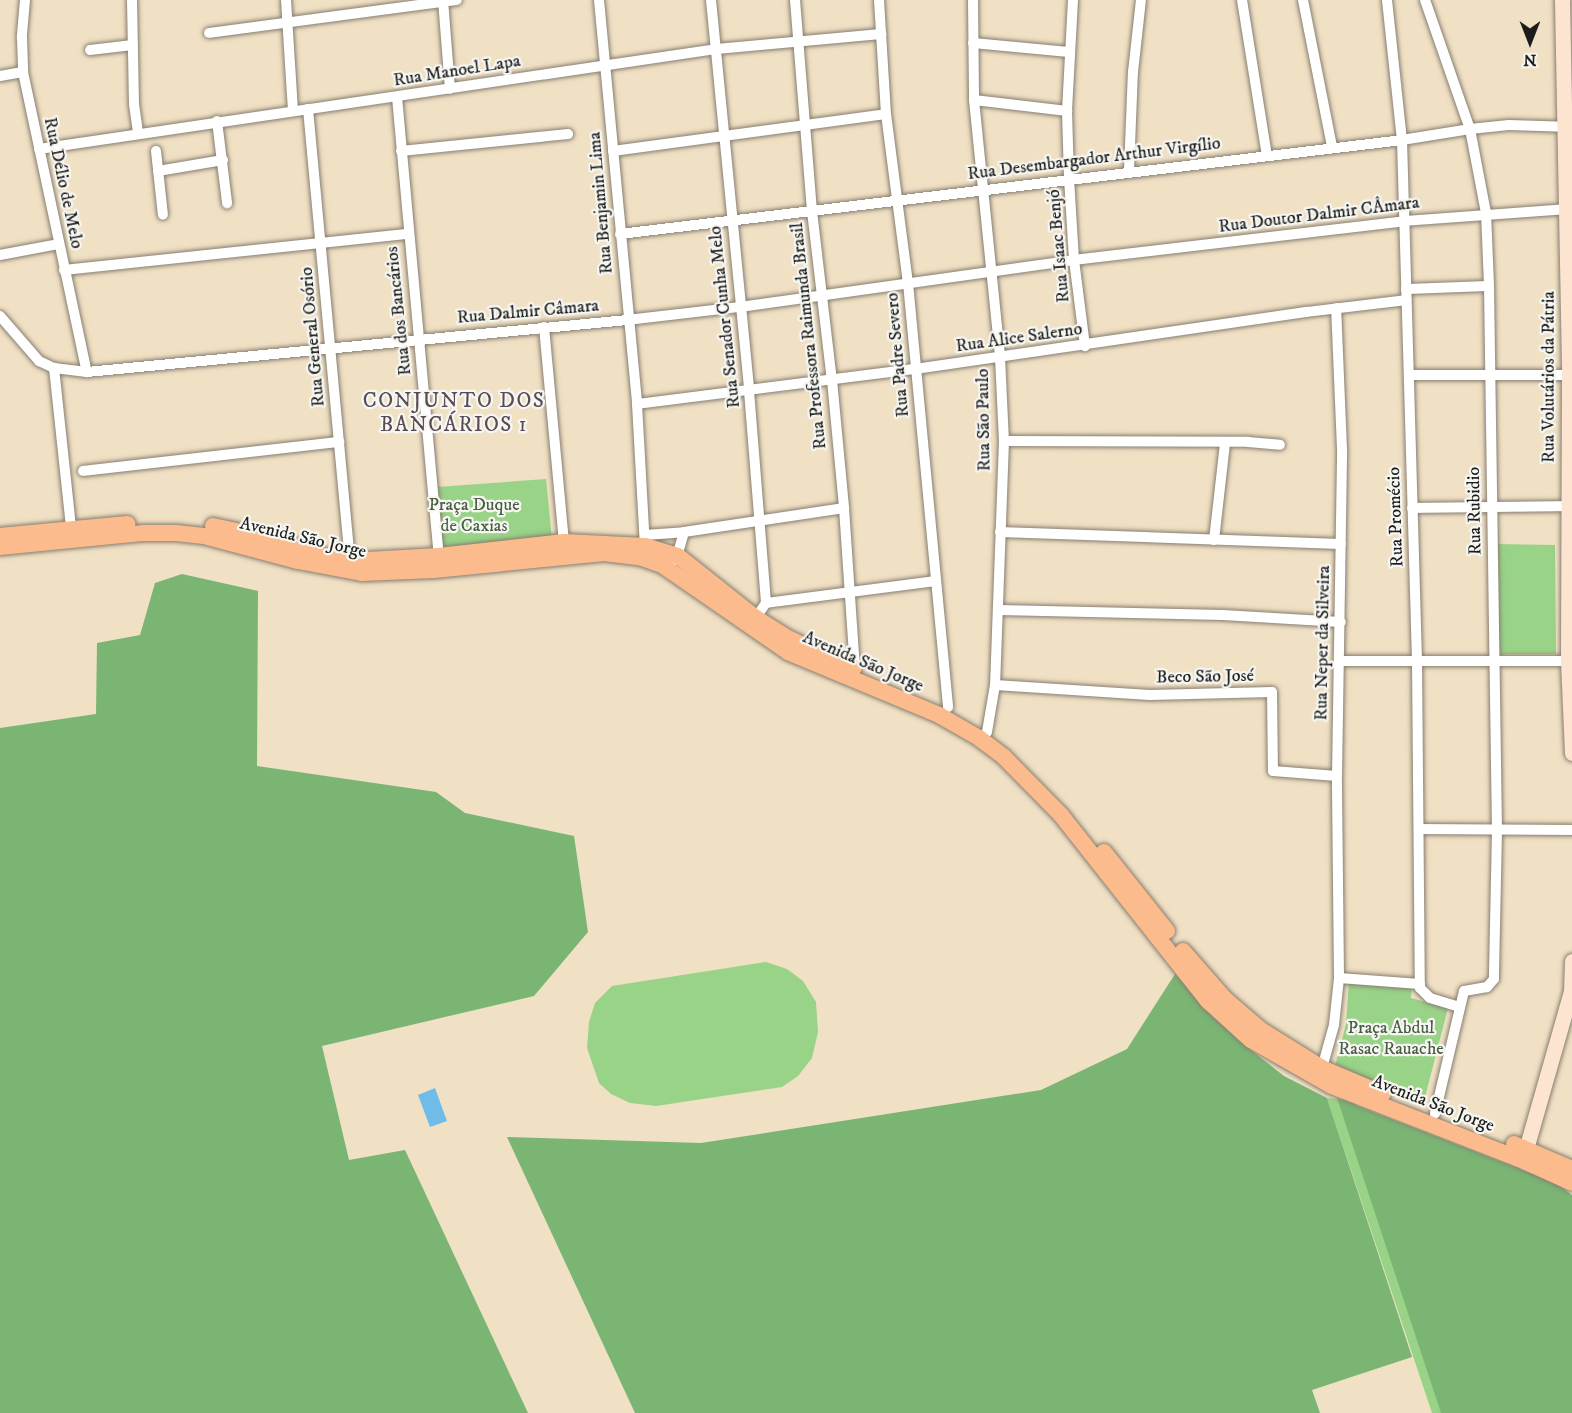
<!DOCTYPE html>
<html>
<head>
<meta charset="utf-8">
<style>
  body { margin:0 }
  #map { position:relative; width:1572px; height:1413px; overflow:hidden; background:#f0e0c4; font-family:"IM FELL DW Pica",serif }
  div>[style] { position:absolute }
  .green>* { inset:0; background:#99d387 }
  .forest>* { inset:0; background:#7ab574 }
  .water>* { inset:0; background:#70bce9 }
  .roads { filter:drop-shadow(0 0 2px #867e70) drop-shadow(0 0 2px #867e70) }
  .street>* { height:10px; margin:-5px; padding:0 5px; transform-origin:5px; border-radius:5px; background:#fff }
  .secondary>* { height:15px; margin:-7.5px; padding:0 7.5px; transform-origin:7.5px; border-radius:7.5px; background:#fde4d1 }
  .primary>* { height:16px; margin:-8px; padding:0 8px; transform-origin:8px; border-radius:8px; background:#fbbb8c }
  span { translate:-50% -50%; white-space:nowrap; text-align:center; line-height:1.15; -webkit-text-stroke:4.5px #f6f6f2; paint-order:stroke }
  .street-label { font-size:18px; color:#1c1c1c }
  .park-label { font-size:18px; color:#485c41 }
  .quarter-label { font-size:21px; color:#5a4a53; letter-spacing:1.5px }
  .north { position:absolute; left:1500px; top:12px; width:60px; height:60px; -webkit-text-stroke:4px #f6f6f2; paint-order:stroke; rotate:180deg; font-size:16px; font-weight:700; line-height:24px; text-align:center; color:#1c1c1c }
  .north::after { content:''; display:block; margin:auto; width:21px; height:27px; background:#1c1c1c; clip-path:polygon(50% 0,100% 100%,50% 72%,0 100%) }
</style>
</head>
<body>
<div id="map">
  <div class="green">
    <i style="clip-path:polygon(546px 479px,552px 540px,442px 553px,437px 487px)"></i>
    <i style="clip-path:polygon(1494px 544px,1555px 545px,1556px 654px,1495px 654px)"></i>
    <i style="clip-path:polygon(766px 962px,787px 969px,803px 981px,816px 1002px,818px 1032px,812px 1058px,798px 1076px,782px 1087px,656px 1106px,630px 1103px,611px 1094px,599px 1083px,587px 1048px,589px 1022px,595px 1003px,612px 986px)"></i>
    <i style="clip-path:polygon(1349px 980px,1412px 982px,1411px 998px,1448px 1008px,1423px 1105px,1335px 1066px,1346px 1024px)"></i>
    <i style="clip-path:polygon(1327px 1098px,1354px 1100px,1447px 1413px,1432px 1413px)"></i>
  </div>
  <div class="forest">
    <i style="clip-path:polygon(182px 574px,258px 591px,257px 766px,436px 792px,465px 813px,574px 836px,588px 932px,534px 996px,322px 1046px,349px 1160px,405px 1150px,528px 1413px,0 1413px,0 728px,96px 714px,97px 643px,140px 635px,155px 583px)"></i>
    <i style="clip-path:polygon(1175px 974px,1237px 1039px,1284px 1076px,1327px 1098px,1412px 1357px,1312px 1390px,1320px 1413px,635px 1413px,507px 1137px,701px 1143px,1041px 1090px,1127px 1049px)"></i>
    <i style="clip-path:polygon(1337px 1098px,1556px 1183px,1572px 1195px,1572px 1413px,1441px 1413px)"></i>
  </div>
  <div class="water">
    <i style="clip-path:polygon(435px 1088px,447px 1121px,430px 1127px,418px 1095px)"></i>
  </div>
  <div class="roads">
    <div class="street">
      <i style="left:25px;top:0;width:38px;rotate:95deg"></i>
      <i style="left:22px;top:38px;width:34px;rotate:88deg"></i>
      <i style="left:23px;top:72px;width:307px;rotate:78deg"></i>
      <i style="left:132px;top:0;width:104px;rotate:88.9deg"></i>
      <i style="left:134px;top:104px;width:29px;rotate:82deg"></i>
      <i style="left:286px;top:0;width:111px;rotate:86.4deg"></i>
      <i style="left:443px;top:0;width:89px;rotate:85.5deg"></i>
      <i style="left:599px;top:0;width:406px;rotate:84.6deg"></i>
      <i style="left:637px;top:404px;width:142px;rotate:86.8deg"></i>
      <i style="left:711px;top:0;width:393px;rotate:84.4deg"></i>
      <i style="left:749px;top:391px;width:213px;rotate:85.4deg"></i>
      <i style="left:766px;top:603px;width:21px;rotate:125deg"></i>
      <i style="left:795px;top:0;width:212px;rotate:85.4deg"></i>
      <i style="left:812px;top:211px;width:170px;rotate:83.3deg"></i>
      <i style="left:832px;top:380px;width:129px;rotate:84.6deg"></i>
      <i style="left:844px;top:508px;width:161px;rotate:86.1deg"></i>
      <i style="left:879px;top:0;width:114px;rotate:86.5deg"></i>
      <i style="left:886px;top:114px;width:170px;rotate:82.6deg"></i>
      <i style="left:908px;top:283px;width:426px;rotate:84.6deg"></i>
      <i style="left:973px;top:0;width:100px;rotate:89.4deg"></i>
      <i style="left:974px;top:100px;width:258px;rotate:84.2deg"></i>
      <i style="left:1000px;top:357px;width:84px;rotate:87.3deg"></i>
      <i style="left:1004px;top:441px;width:244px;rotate:92.1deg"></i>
      <i style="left:995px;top:685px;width:48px;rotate:99.7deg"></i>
      <i style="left:1073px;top:0;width:111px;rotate:93.1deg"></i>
      <i style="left:1067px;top:111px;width:67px;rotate:88.3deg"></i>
      <i style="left:1069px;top:178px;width:82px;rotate:86.5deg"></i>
      <i style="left:1074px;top:260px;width:87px;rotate:82.7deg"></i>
      <i style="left:1242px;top:0;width:158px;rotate:80.9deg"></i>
      <i style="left:1303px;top:0;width:150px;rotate:78.8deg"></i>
      <i style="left:1387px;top:0;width:141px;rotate:83.9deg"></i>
      <i style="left:1402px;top:140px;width:521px;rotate:88.35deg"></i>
      <i style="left:1417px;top:661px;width:327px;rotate:89.5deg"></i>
      <i style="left:1420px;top:988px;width:14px;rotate:45deg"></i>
      <i style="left:1430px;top:998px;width:31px;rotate:17deg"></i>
      <i style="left:1425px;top:0;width:137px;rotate:70.8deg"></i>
      <i style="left:1470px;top:129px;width:86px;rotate:79.2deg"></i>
      <i style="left:1486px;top:213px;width:73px;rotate:87.6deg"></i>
      <i style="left:1489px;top:286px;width:544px;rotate:89.16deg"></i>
      <i style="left:1497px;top:830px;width:149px;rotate:91.2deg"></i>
      <i style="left:1494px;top:979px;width:11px;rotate:131deg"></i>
      <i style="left:1487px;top:987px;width:23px;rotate:170deg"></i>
      <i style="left:1464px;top:991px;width:126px;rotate:103.3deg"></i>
      <i style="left:209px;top:33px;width:250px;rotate:-7.6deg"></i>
      <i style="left:973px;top:43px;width:96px;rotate:5.4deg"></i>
      <i style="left:90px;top:50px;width:43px;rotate:-6.6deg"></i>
      <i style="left:0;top:76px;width:23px;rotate:-10deg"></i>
      <i style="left:397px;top:97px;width:461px;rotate:84.8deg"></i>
      <i style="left:974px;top:100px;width:94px;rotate:6.7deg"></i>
      <i style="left:308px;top:109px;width:454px;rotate:84.7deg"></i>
      <i style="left:217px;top:121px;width:83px;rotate:83deg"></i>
      <i style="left:39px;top:149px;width:684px;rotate:-8.4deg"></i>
      <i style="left:716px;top:49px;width:166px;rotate:-5.2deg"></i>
      <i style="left:156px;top:151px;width:64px;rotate:83.8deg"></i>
      <i style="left:401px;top:151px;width:168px;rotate:-5.8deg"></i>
      <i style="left:613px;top:151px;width:275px;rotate:-7.7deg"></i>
      <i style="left:1129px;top:170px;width:98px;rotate:-87.7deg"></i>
      <i style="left:1133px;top:72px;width:72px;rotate:-83.7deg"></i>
      <i style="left:158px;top:171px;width:66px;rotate:-9.6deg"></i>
      <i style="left:620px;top:234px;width:788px;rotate:-6.85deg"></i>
      <i style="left:1402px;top:140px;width:69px;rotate:-9.2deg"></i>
      <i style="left:1470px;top:129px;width:39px;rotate:-6deg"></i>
      <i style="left:1509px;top:125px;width:63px;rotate:1.8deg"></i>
      <i style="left:0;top:255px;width:59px;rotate:-10.7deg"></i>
      <i style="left:64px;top:270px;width:346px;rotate:-6deg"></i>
      <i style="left:1406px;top:289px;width:83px;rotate:-2.1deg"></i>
      <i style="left:0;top:316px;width:60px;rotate:49.1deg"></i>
      <i style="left:39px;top:361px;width:17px;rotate:25deg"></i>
      <i style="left:54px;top:368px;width:33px;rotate:7deg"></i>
      <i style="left:87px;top:372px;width:542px;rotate:-5.5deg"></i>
      <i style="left:627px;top:320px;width:114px;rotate:-6.6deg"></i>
      <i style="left:740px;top:307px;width:337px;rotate:-8deg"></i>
      <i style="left:1074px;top:260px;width:332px;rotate:-6.7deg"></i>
      <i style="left:1404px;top:221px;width:163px;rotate:-4.2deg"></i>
      <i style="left:544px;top:327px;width:216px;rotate:84.7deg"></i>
      <i style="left:54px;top:368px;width:160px;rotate:83.9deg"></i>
      <i style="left:1409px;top:375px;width:163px"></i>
      <i style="left:637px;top:404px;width:280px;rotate:-7.2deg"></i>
      <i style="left:915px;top:369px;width:395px;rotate:-8.3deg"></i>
      <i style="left:1306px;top:312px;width:101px;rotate:-6.8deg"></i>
      <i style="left:1004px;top:441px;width:244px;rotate:0.2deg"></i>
      <i style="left:1248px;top:442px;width:32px;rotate:5deg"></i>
      <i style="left:83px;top:471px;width:258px;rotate:-6.5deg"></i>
      <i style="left:1412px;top:508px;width:160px;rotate:-0.7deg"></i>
      <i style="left:1000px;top:532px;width:341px;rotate:2deg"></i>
      <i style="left:645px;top:535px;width:39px;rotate:-4deg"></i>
      <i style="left:1214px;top:540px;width:98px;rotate:-83.5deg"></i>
      <i style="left:676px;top:560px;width:29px;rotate:-74deg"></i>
      <i style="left:684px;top:532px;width:162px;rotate:-8.5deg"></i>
      <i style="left:766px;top:603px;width:170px;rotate:-7.4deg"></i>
      <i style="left:999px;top:610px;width:224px;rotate:1.3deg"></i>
      <i style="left:1223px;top:615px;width:118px;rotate:3.4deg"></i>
      <i style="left:1341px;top:661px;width:231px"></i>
      <i style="left:995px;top:685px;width:155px;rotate:3.7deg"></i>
      <i style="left:1150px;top:695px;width:122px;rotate:-1.4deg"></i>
      <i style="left:1272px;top:692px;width:79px;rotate:89.3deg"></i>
      <i style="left:1273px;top:771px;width:64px;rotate:4.5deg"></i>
      <i style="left:1420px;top:829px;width:152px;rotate:0.4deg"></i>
      <i style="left:1339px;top:978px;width:81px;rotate:4.2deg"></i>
      <i style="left:1322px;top:1068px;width:45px;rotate:-74.4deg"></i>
      <i style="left:1334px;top:1025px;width:47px;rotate:-83.9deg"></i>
      <i style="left:1339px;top:978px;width:202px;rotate:-90.6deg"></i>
      <i style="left:1337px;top:776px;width:327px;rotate:-89.1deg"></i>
      <i style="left:1342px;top:449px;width:141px;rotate:-92.4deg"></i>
    </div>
    <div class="secondary">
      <i style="left:1562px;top:0;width:375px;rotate:88.9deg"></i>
      <i style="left:1569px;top:375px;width:286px;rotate:90.2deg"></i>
      <i style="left:1568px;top:661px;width:92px;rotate:87.5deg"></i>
      <i style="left:1526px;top:1149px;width:164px;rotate:-74.1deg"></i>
      <i style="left:1571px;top:991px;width:30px;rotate:-88deg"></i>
    </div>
    <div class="primary">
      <i style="left:213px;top:526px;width:43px;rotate:12.1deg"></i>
      <i style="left:255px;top:535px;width:86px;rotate:17deg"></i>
      <i style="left:337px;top:560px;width:13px;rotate:4deg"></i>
      <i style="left:350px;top:561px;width:89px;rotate:-3.2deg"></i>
      <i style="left:439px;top:556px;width:126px;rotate:-6.4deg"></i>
      <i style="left:564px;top:542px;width:81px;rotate:2.8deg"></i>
      <i style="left:645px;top:546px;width:34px;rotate:17deg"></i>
      <i style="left:678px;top:556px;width:100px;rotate:38.5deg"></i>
      <i style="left:756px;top:618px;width:40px;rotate:32deg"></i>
      <i style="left:790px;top:639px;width:70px;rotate:24.4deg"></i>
      <i style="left:0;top:536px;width:128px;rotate:-5.4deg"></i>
      <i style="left:0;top:547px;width:145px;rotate:-5.6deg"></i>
      <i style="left:144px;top:533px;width:32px"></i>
      <i style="left:176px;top:533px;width:28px;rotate:6deg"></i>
      <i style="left:204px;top:536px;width:97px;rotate:14.9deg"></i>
      <i style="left:298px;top:561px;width:65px;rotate:10.6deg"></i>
      <i style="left:362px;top:573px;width:72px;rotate:-2.4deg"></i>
      <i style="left:434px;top:570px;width:171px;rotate:-5.7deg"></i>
      <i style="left:604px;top:553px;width:38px;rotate:7deg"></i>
      <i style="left:642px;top:558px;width:21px;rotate:19deg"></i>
      <i style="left:662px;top:565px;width:153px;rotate:34.6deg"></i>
      <i style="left:788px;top:652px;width:164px;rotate:22.6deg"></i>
      <i style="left:939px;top:715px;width:46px;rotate:29.9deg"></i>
      <i style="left:979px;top:738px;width:31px;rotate:37deg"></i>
      <i style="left:1004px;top:757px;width:81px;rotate:45.5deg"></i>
      <i style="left:1061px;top:815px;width:237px;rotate:51.7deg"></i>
      <i style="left:1208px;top:1001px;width:58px;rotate:42.2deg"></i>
      <i style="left:1251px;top:1040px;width:93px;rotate:29.6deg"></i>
      <i style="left:1332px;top:1086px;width:199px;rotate:21.3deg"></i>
      <i style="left:1517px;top:1158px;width:60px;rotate:24.4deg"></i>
      <i style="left:1104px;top:852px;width:101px;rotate:51.4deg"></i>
      <i style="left:1183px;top:951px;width:64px;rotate:48.8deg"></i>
      <i style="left:1225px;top:999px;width:48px;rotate:40.7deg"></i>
      <i style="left:1261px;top:1030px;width:72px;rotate:31.9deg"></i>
      <i style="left:1322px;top:1068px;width:66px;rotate:23.1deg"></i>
      <i style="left:1514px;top:1144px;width:63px;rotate:23.3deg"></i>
    </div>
  </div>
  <div class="street-label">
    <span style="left:457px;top:71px;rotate:-9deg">Rua Manoel Lapa</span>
    <span style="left:1094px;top:159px;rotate:-7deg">Rua Desembargador Arthur Virgílio</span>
    <span style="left:63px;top:183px;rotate:78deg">Rua Délio de Melo</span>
    <span style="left:601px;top:203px;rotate:-95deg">Rua Benjamin Lima</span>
    <span style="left:1319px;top:215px;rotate:-7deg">Rua Doutor Dalmir CÂmara</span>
    <span style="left:1059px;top:246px;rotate:-95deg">Rua Isaac Benjó</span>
    <span style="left:399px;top:311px;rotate:-96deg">Rua dos Bancários</span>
    <span style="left:528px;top:312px;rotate:-5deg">Rua Dalmir Câmara</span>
    <span style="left:725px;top:317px;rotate:-96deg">Rua Senador Cunha Melo</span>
    <span style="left:809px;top:336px;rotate:-96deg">Rua Professora Raimunda Brasil</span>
    <span style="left:313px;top:337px;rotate:-95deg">Rua General Osório</span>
    <span style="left:1019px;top:338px;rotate:-8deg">Rua Alice Salerno</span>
    <span style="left:898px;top:355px;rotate:-95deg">Rua Padre Severo</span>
    <span style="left:1549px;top:377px;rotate:-90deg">Rua Volutários da Pátria</span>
    <span style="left:984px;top:420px;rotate:-91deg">Rua São Paulo</span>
    <span style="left:1475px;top:511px;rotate:-91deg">Rua Rubidio</span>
    <span style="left:1396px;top:517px;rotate:-92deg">Rua Promécio</span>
    <span style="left:303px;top:538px;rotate:13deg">Avenida São Jorge</span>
    <span style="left:1323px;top:643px;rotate:-89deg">Rua Neper da Silveira</span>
    <span style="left:863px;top:662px;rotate:23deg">Avenida São Jorge</span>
    <span style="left:1205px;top:677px;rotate:-1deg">Beco São José</span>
    <span style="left:1433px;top:1104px;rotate:21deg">Avenida São Jorge</span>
  </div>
  <div class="park-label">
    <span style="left:474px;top:516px">Praça Duque<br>de Caxias</span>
    <span style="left:1391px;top:1039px">Praça Abdul<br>Rasac Rauache</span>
  </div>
  <div class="quarter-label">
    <span style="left:454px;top:413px">CONJUNTO DOS<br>BANCÁRIOS 1</span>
  </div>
  <div class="north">N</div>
</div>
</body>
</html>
